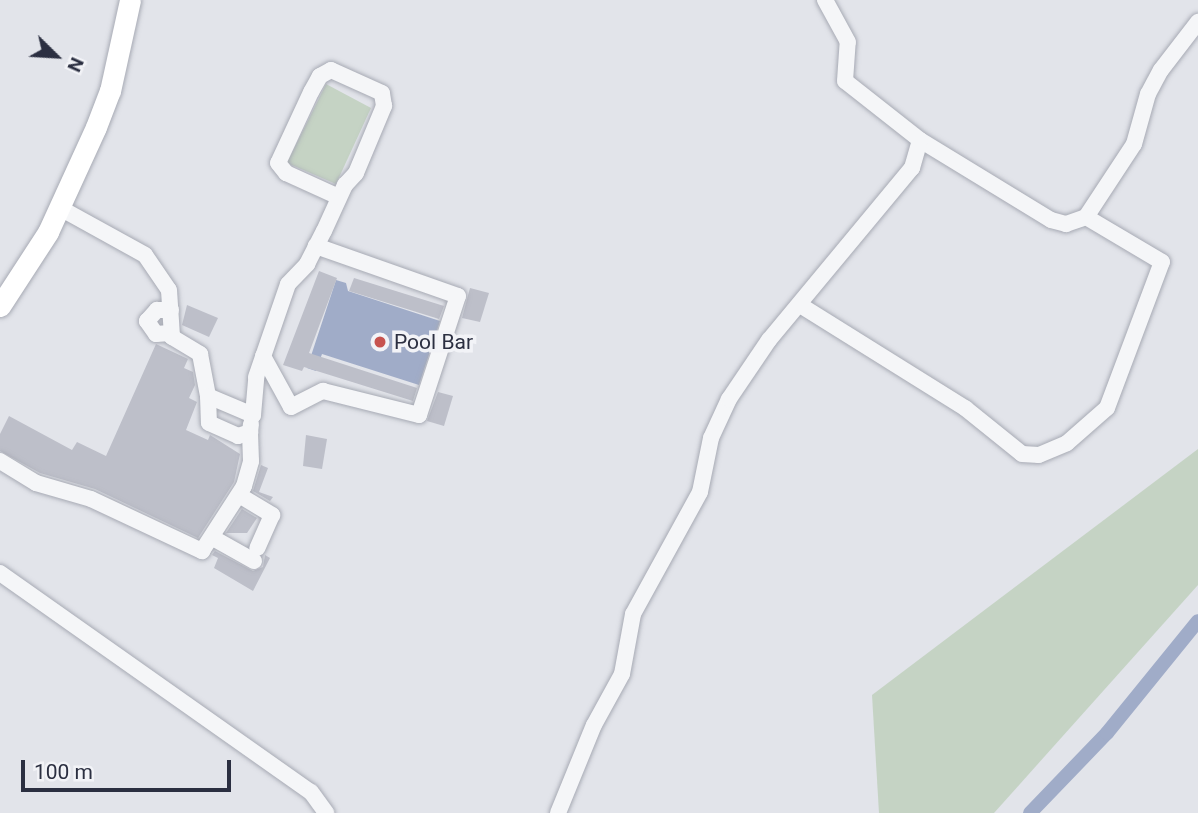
<!DOCTYPE html>
<html>
<head>
<meta charset="utf-8">
<style>
  body { margin:0 }
  #map { position:relative; width:1198px; height:813px; overflow:hidden; background:#e2e4ea; font-family:Roboto,sans-serif }
  div>[style] { position:absolute }
  .green>* { inset:0; background:#c5d3c4 }
  .water>* { inset:0; background:#a0acc8 }
  .canal>* { height:14px; margin:-7px; padding:0 7px; transform-origin:7px; border-radius:7px; background:#a0acc8 }
  .building>* { inset:0; background:#bdbfc9 }
  .roads { filter:drop-shadow(0 0 2px #a7aab4) drop-shadow(0 0 2px #a7aab4) }
  .minor>* { height:16px; margin:-8px; padding:0 8px; transform-origin:8px; border-radius:8px; background:#f5f6f8 }
  .major>* { height:21px; margin:-10.5px; padding:0 10.5px; transform-origin:10.5px; border-radius:10.5px; background:#fff }
  .dots>* { width:19px; height:19px; translate:-50% -50%; box-sizing:border-box; border:4px solid #f2f3f7; border-radius:50% }
  span { translate:-50% -50%; white-space:nowrap; text-align:center; line-height:1.15; -webkit-text-stroke:7px #f2f3f7; paint-order:stroke }
  .poi-label { font-size:21px; color:#2b2f41 }
  .left { translate:0 -50%; text-align:left }
  .north { position:absolute; left:21px; top:21px; width:70px; height:70px; -webkit-text-stroke:5px #f2f3f7; paint-order:stroke; rotate:114deg; font-size:19px; font-weight:700; line-height:28px; text-align:center; color:#2b2f41 }
  .north::after { content:''; display:block; margin:auto; width:24px; height:32px; background:#2b2f41; clip-path:polygon(50% 0,100% 100%,50% 72%,0 100%) }
  .scale { position:absolute; left:21px; top:760px; width:210px; height:32px; box-sizing:border-box; border:4px solid #2b2f41; border-top:0; padding-left:9px; font-size:21px; line-height:24px; white-space:nowrap; color:#2b2f41; -webkit-text-stroke:5px #f2f3f7; paint-order:stroke }
</style>
</head>
<body>
<div id="map">
  <div class="green">
    <i style="clip-path:polygon(326px 84px,371px 108px,336px 184px,287px 163px)"></i>
    <i style="clip-path:polygon(1198px 449px,1198px 585px,994px 813px,879px 813px,872px 695px)"></i>
  </div>
  <div class="water">
    <i style="clip-path:polygon(336px 280px,346px 283px,348px 291px,440px 321px,419px 385px,322px 354px,316px 371px,307px 368px)"></i>
  </div>
  <div class="canal">
    <i style="left:1030px;top:813px;width:111px;rotate:-46.1deg"></i>
    <i style="left:1107px;top:733px;width:144px;rotate:-50.9deg"></i>
  </div>
  <div class="building">
    <i style="clip-path:polygon(319px 271px,337px 278px,309px 353px,417px 388px,413px 401px,304px 367px,302px 371px,283px 365px)"></i>
    <i style="clip-path:polygon(354px 278px,444px 306px,439px 319px,349px 291px)"></i>
    <i style="clip-path:polygon(470px 288px,489px 293px,480px 322px,462px 318px)"></i>
    <i style="clip-path:polygon(187px 305px,218px 318px,209px 337px,182px 325px)"></i>
    <i style="clip-path:polygon(156px 344px,188px 359px,184px 368px,193px 372px,195px 385px,189px 398px,197px 402px,186px 430px,208px 440px,210px 435px,240px 454px,234px 482px,198px 538px,95px 489px,40px 473px,0 451px,0 434px,9px 416px,72px 450px,77px 442px,106px 456px)"></i>
    <i style="clip-path:polygon(438px 392px,453px 396px,444px 426px,427px 421px)"></i>
    <i style="clip-path:polygon(306px 435px,327px 439px,322px 469px,303px 466px)"></i>
    <i style="clip-path:polygon(261px 465px,268px 468px,259px 492px,273px 497px,270px 501px,253px 491px)"></i>
    <i style="clip-path:polygon(242px 509px,257px 518px,247px 533px,226px 533px)"></i>
    <i style="clip-path:polygon(215px 551px,253px 571px,263px 567px,265px 555px,270px 558px,253px 591px,214px 568px,218px 558px,212px 555px)"></i>
  </div>
  <div class="roads">
    <div class="minor">
      <i style="left:920px;top:140px;width:153px;rotate:31.4deg"></i>
      <i style="left:1051px;top:220px;width:16px;rotate:15deg"></i>
      <i style="left:1066px;top:224px;width:21px;rotate:-19deg"></i>
      <i style="left:1086px;top:217px;width:87px;rotate:-56.7deg"></i>
      <i style="left:1134px;top:144px;width:52px;rotate:-74.4deg"></i>
      <i style="left:1148px;top:94px;width:27px;rotate:-62deg"></i>
      <i style="left:1161px;top:70px;width:61px;rotate:-52.4deg"></i>
      <i style="left:60px;top:208px;width:97px;rotate:28.9deg"></i>
      <i style="left:145px;top:255px;width:42px;rotate:55.6deg"></i>
      <i style="left:169px;top:290px;width:47px;rotate:86.3deg"></i>
      <i style="left:172px;top:337px;width:33px;rotate:31deg"></i>
      <i style="left:200px;top:354px;width:43px;rotate:79.2deg"></i>
      <i style="left:208px;top:396px;width:49px;rotate:22.9deg"></i>
      <i style="left:253px;top:415px;width:38px;rotate:-85deg"></i>
      <i style="left:256px;top:377px;width:98px;rotate:-71deg"></i>
      <i style="left:288px;top:284px;width:28px;rotate:-46deg"></i>
      <i style="left:307px;top:264px;width:37px;rotate:-63deg"></i>
      <i style="left:324px;top:231px;width:51px;rotate:-65.5deg"></i>
      <i style="left:345px;top:185px;width:16px;rotate:-47deg"></i>
      <i style="left:356px;top:173px;width:73px;rotate:-67.3deg"></i>
      <i style="left:384px;top:106px;width:13px;rotate:-99deg"></i>
      <i style="left:382px;top:93px;width:56px;rotate:-155.7deg"></i>
      <i style="left:331px;top:70px;width:13px;rotate:151deg"></i>
      <i style="left:320px;top:76px;width:18px;rotate:119deg"></i>
      <i style="left:311px;top:92px;width:78px;rotate:114.9deg"></i>
      <i style="left:278px;top:163px;width:13px;rotate:51deg"></i>
      <i style="left:286px;top:173px;width:58px;rotate:24.4deg"></i>
      <i style="left:800px;top:305px;width:195px;rotate:32deg"></i>
      <i style="left:965px;top:408px;width:73px;rotate:38.9deg"></i>
      <i style="left:1022px;top:454px;width:17px;rotate:3deg"></i>
      <i style="left:1039px;top:455px;width:30px;rotate:-23deg"></i>
      <i style="left:1067px;top:443px;width:53px;rotate:-41.2deg"></i>
      <i style="left:1107px;top:408px;width:156px;rotate:-69.4deg"></i>
      <i style="left:1162px;top:262px;width:88px;rotate:-149.4deg"></i>
      <i style="left:170px;top:333px;width:14px;rotate:176deg"></i>
      <i style="left:156px;top:334px;width:16px;rotate:-125deg"></i>
      <i style="left:147px;top:321px;width:15px;rotate:-48deg"></i>
      <i style="left:157px;top:310px;width:14px"></i>
      <i style="left:263px;top:356px;width:58px;rotate:61.2deg"></i>
      <i style="left:291px;top:407px;width:36px;rotate:-27deg"></i>
      <i style="left:323px;top:391px;width:99px;rotate:14deg"></i>
      <i style="left:419px;top:415px;width:125px;rotate:-71.9deg"></i>
      <i style="left:458px;top:296px;width:151px;rotate:-160.6deg"></i>
      <i style="left:208px;top:396px;width:27px;rotate:88deg"></i>
      <i style="left:209px;top:423px;width:32px;rotate:24deg"></i>
      <i style="left:238px;top:436px;width:13px;rotate:-18deg"></i>
      <i style="left:250px;top:432px;width:8px;rotate:-83deg"></i>
      <i style="left:0;top:461px;width:42px;rotate:31.4deg"></i>
      <i style="left:36px;top:483px;width:57px;rotate:16.2deg"></i>
      <i style="left:91px;top:499px;width:123px;rotate:25.1deg"></i>
      <i style="left:202px;top:551px;width:77px;rotate:-57.1deg"></i>
      <i style="left:244px;top:486px;width:26px;rotate:-74deg"></i>
      <i style="left:251px;top:461px;width:29px;rotate:-92deg"></i>
      <i style="left:239px;top:495px;width:39px;rotate:31deg"></i>
      <i style="left:272px;top:515px;width:36px;rotate:114deg"></i>
      <i style="left:213px;top:538px;width:47px;rotate:29.3deg"></i>
      <i style="left:0;top:573px;width:380px;rotate:35.2deg"></i>
      <i style="left:311px;top:792px;width:26px;rotate:54deg"></i>
      <i style="left:558px;top:813px;width:95px;rotate:-67.8deg"></i>
      <i style="left:594px;top:725px;width:58px;rotate:-61.2deg"></i>
      <i style="left:622px;top:674px;width:61px;rotate:-79.6deg"></i>
      <i style="left:633px;top:614px;width:139px;rotate:-61.2deg"></i>
      <i style="left:700px;top:492px;width:55px;rotate:-78.5deg"></i>
      <i style="left:711px;top:438px;width:43px;rotate:-65.2deg"></i>
      <i style="left:729px;top:399px;width:71px;rotate:-55.9deg"></i>
      <i style="left:769px;top:340px;width:224px;rotate:-50.3deg"></i>
      <i style="left:912px;top:168px;width:29px;rotate:-74deg"></i>
      <i style="left:920px;top:140px;width:95px;rotate:-141.8deg"></i>
      <i style="left:845px;top:81px;width:39px;rotate:-86deg"></i>
      <i style="left:848px;top:42px;width:48px;rotate:-118.7deg"></i>
    </div>
    <div class="major">
      <i style="left:0;top:306px;width:88px;rotate:-57deg"></i>
      <i style="left:48px;top:232px;width:115px;rotate:-65.4deg"></i>
      <i style="left:96px;top:127px;width:39px;rotate:-69deg"></i>
      <i style="left:110px;top:91px;width:93px;rotate:-77.6deg"></i>
    </div>
  </div>
  <div class="dots">
    <i style="left:380px;top:342px;background:#c7534f"></i>
  </div>
  <div class="poi-label">
    <span class="left" style="left:394px;top:342px">Pool Bar</span>
  </div>
  <div class="north">N</div>
  <div class="scale">100 m</div>
</div>
</body>
</html>
